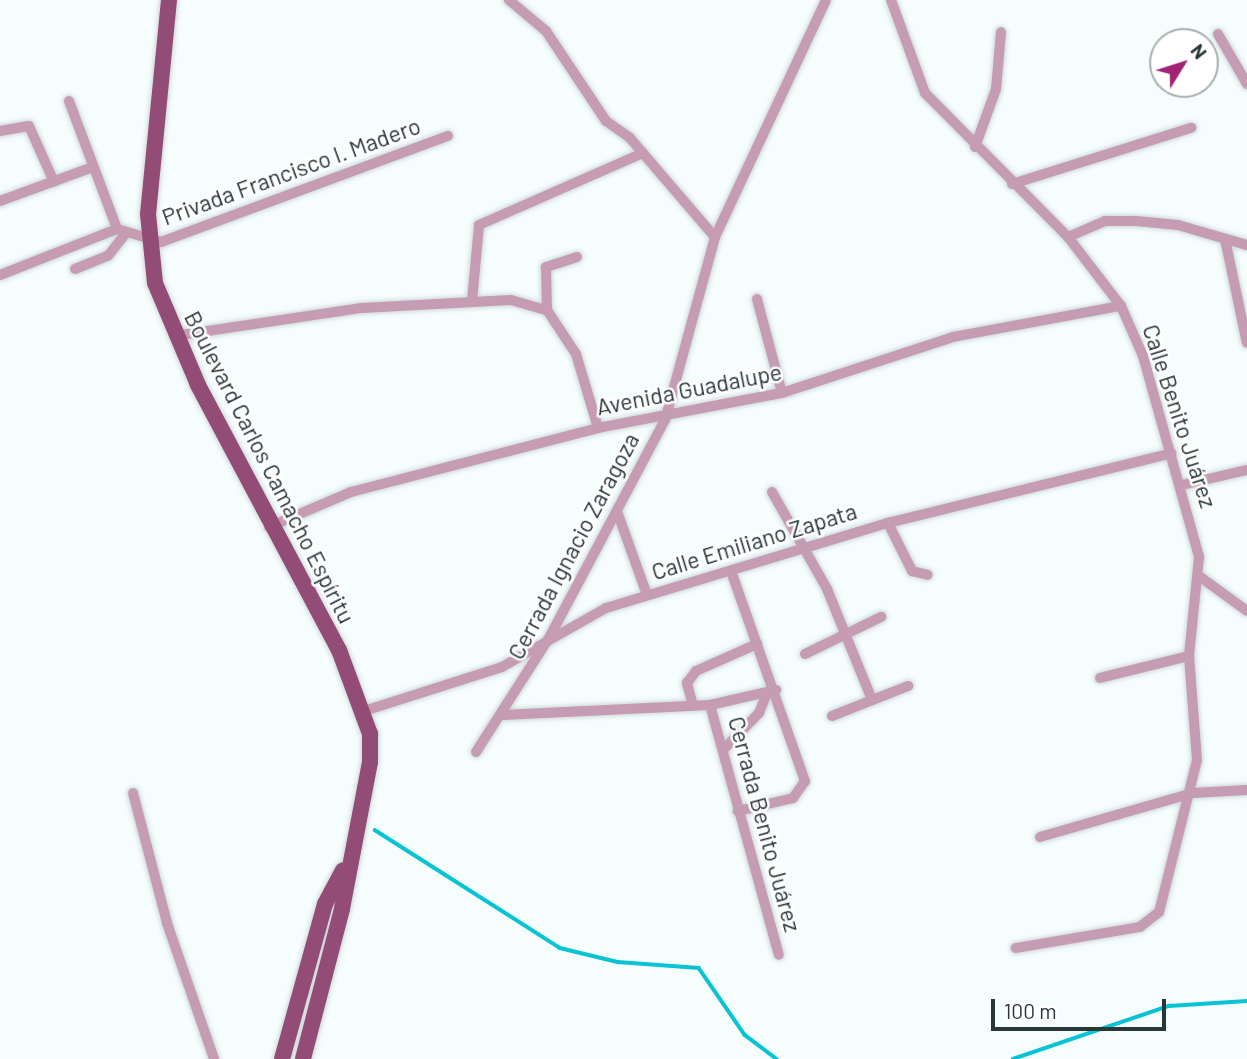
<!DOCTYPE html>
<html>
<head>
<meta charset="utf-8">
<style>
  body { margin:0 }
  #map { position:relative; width:1247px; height:1059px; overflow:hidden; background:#f5fdfd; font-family:Barlow,sans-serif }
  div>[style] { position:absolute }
  .stream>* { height:3.5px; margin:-1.75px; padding:0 1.75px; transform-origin:1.75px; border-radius:1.75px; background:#08c3d3 }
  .roads { filter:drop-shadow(0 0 2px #d0d9da) drop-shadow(0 0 2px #d0d9da) }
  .street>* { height:10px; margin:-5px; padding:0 5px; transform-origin:5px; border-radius:5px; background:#c69cb2 }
  .primary>* { height:16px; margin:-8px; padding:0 8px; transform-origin:8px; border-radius:8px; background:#934c75 }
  span { translate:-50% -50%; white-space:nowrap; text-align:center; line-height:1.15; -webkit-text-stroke:5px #fff; paint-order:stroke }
  .street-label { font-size:23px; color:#283738 }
  .north { position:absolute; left:1149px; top:28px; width:70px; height:70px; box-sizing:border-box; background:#fff; border:2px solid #a9afaf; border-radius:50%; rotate:52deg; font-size:19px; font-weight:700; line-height:28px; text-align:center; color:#283738 }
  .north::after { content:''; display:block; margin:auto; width:24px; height:32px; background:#a12376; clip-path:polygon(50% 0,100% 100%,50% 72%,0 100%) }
  .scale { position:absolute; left:991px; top:999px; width:175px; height:32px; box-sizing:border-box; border:4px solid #283738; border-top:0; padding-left:9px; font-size:21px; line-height:24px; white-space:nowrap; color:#283738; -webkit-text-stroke:5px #fff; paint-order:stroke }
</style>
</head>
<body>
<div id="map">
  <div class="stream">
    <i style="left:375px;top:830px;width:219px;rotate:32.5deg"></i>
    <i style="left:560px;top:948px;width:60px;rotate:13.6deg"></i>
    <i style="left:618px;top:962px;width:81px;rotate:4.2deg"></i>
    <i style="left:699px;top:968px;width:81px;rotate:55.5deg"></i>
    <i style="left:745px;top:1035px;width:40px;rotate:37deg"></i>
    <i style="left:1013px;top:1059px;width:165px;rotate:-18.8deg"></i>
    <i style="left:1169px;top:1006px;width:78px;rotate:-3.7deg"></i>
  </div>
  <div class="roads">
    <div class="street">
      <i style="left:509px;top:0;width:48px;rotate:40deg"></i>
      <i style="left:546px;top:31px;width:108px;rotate:56.3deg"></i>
      <i style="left:606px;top:121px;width:29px;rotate:35deg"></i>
      <i style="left:630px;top:138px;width:130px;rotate:49.4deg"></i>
      <i style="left:891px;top:0;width:99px;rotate:69.9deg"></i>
      <i style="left:925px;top:93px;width:203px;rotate:45.2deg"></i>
      <i style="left:1068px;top:237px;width:87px;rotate:52.5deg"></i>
      <i style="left:1121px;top:306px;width:55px;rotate:66.3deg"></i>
      <i style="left:1143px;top:356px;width:209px;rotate:74.4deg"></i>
      <i style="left:1199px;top:557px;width:100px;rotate:95.8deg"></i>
      <i style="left:1189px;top:656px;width:104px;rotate:85.6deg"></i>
      <i style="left:1197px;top:760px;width:157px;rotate:104deg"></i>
      <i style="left:1159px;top:912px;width:24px;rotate:142deg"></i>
      <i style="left:1140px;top:927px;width:126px;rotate:170.4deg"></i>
      <i style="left:1218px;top:34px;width:58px;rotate:59.9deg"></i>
      <i style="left:69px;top:101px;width:137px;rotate:69.4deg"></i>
      <i style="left:0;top:131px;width:29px;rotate:-10deg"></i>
      <i style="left:29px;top:126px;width:61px;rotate:65.9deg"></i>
      <i style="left:975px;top:147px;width:62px;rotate:-70.1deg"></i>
      <i style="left:996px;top:89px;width:57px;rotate:-85deg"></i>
      <i style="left:1012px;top:184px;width:188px;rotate:-17.4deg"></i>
      <i style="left:0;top:201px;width:96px;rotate:-20.1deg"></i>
      <i style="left:1068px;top:237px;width:40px;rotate:-23.4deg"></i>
      <i style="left:1105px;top:221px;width:31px"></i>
      <i style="left:1136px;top:221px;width:42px;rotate:5.4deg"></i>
      <i style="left:1178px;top:225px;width:72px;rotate:16.2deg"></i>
      <i style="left:1225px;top:239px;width:106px;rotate:78.1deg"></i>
      <i style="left:577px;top:257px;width:33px;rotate:162deg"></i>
      <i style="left:546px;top:267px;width:43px;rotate:88.7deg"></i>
      <i style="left:547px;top:310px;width:53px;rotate:56.6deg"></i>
      <i style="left:576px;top:354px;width:77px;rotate:73.4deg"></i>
      <i style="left:75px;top:269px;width:35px;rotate:-22deg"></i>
      <i style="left:108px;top:256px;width:28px;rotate:-52deg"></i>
      <i style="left:0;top:275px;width:126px;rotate:-21.5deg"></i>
      <i style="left:117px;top:229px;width:46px;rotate:16.5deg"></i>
      <i style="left:161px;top:242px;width:306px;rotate:-20.3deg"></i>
      <i style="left:757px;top:299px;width:97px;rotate:75.1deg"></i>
      <i style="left:472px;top:301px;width:76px;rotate:-84.7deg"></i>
      <i style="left:479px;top:225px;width:179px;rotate:-23.7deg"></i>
      <i style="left:174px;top:336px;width:190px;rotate:-8.5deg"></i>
      <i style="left:362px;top:308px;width:149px;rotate:-3.1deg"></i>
      <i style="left:511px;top:300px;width:37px;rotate:16deg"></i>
      <i style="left:1182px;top:485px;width:67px;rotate:-13deg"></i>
      <i style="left:772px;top:492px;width:112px;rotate:60.4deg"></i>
      <i style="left:827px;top:589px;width:120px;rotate:67.9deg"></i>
      <i style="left:618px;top:514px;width:86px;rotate:70.3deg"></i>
      <i style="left:888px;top:523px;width:54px;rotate:63.4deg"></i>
      <i style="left:912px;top:571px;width:16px;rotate:14deg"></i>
      <i style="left:269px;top:527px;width:89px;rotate:-23.1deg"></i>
      <i style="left:351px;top:492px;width:255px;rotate:-14.5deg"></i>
      <i style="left:598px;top:428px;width:187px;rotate:-10.8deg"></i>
      <i style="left:782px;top:393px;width:180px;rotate:-18.1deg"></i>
      <i style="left:953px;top:337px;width:171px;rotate:-10.5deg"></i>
      <i style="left:731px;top:571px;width:223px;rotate:70.6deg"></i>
      <i style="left:805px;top:781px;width:21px;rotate:125deg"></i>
      <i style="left:793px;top:798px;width:57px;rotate:166.7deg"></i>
      <i style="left:1199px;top:576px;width:59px;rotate:36.1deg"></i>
      <i style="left:805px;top:654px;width:85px;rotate:-26deg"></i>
      <i style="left:1100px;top:678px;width:92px;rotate:-13.9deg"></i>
      <i style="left:692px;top:702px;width:20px;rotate:-105deg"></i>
      <i style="left:687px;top:683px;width:15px;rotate:-53deg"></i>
      <i style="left:696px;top:671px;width:67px;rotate:-23.9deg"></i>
      <i style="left:710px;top:705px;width:259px;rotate:74.6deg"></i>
      <i style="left:364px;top:711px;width:145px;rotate:-17.7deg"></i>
      <i style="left:502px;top:667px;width:120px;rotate:-29.6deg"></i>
      <i style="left:606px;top:608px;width:295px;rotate:-16.8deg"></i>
      <i style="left:888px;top:523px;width:292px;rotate:-13.8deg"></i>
      <i style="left:503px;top:715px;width:207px;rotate:-2.8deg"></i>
      <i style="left:710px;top:705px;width:68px;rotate:-12.8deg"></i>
      <i style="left:832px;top:716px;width:82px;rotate:-21.5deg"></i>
      <i style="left:723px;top:750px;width:52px;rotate:-45.8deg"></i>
      <i style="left:759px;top:713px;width:22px;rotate:-68deg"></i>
      <i style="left:476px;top:752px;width:135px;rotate:-57.4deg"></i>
      <i style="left:549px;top:638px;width:247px;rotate:-62deg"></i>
      <i style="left:665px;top:420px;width:190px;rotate:-74.7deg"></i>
      <i style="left:715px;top:237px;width:262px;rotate:-64.9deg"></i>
      <i style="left:133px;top:793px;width:134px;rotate:75.3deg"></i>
      <i style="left:167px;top:923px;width:144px;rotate:70.9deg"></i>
      <i style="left:1040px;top:837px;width:158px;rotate:-16.1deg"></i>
      <i style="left:1192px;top:793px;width:55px;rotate:-3.1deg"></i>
    </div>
    <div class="primary">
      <i style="left:169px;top:0;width:215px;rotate:95.6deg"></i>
      <i style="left:148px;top:214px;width:69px;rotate:84.2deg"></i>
      <i style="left:155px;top:283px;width:111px;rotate:67.1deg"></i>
      <i style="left:198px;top:385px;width:300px;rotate:62deg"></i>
      <i style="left:339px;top:650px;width:90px;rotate:69.7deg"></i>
      <i style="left:370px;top:734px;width:28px;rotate:90deg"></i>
      <i style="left:370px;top:762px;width:150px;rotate:100.8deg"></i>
      <i style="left:342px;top:909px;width:155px;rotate:104.6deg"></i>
      <i style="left:282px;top:1059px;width:161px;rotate:-74.5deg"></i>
      <i style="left:325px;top:904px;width:38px;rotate:-62deg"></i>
    </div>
  </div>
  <div class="street-label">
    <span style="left:291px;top:171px;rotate:-20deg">Privada Francisco I. Madero</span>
    <span style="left:689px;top:389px;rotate:-11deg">Avenida Guadalupe</span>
    <span style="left:1180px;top:416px;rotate:72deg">Calle Benito Juárez</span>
    <span style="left:270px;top:467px;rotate:63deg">Boulevard Carlos Camacho Espíritu</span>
    <span style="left:754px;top:541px;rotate:-17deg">Calle Emiliano Zapata</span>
    <span style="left:573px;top:546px;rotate:-62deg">Cerrada Ignacio Zaragoza</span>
    <span style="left:765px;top:824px;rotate:75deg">Cerrada Benito Juárez</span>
  </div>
  <div class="north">N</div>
  <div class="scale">100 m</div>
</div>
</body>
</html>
